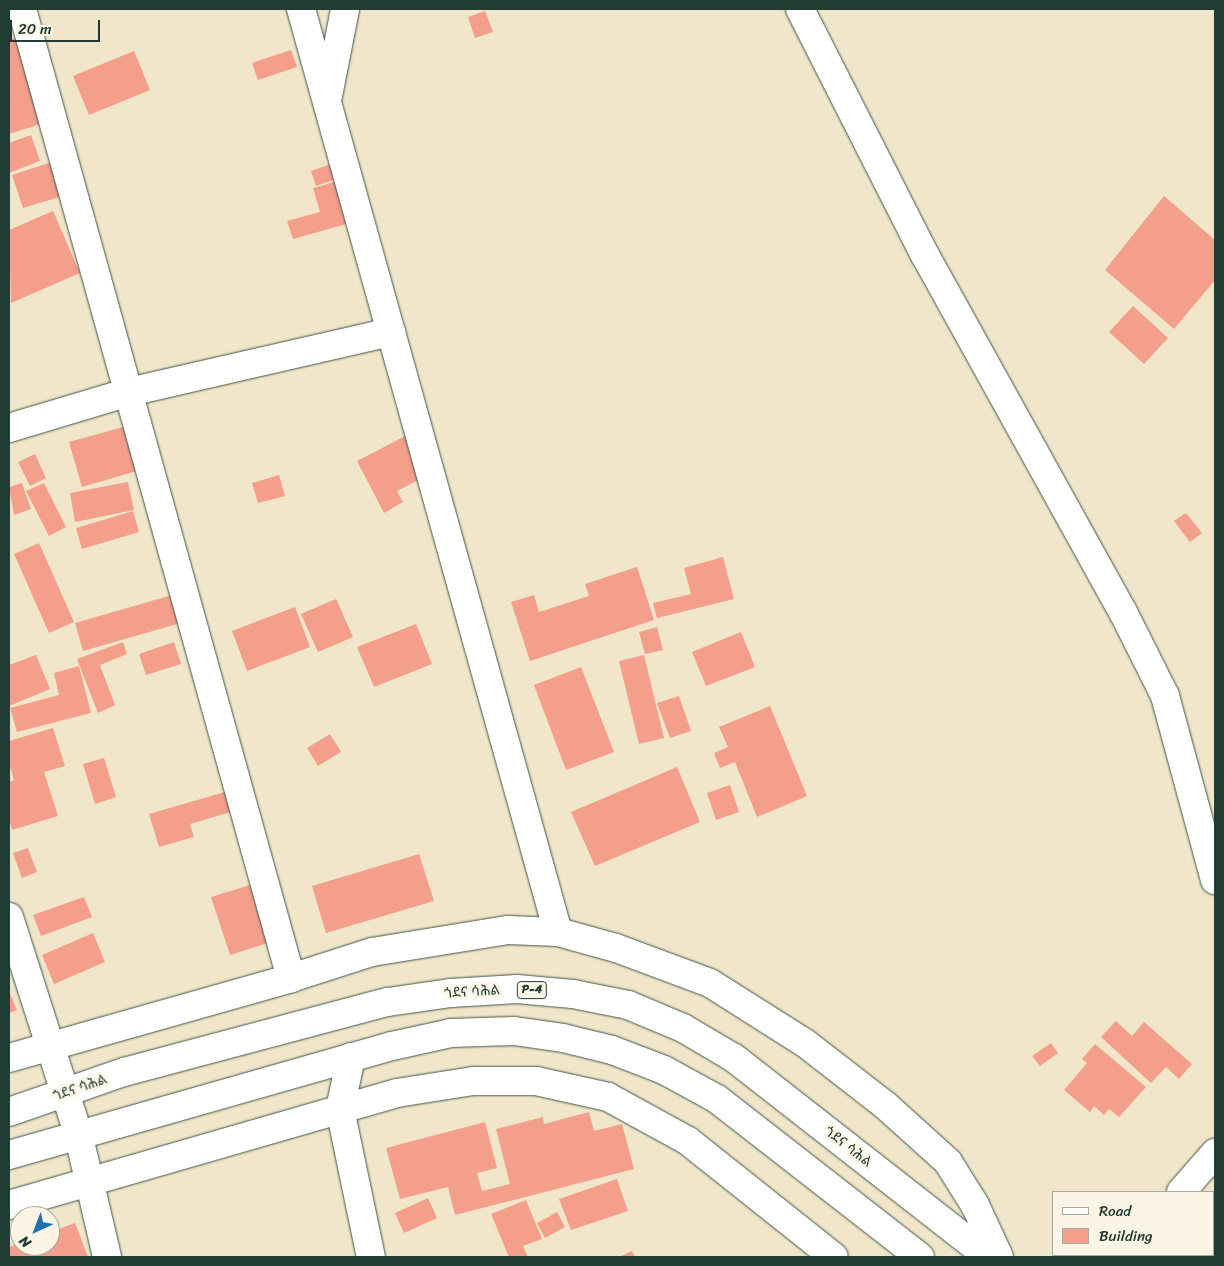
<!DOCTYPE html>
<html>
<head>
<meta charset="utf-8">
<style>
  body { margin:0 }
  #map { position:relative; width:1224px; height:1266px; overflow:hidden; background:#f1e6c9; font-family:Sriracha,"Noto Sans Ethiopic",sans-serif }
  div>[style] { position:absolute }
  .building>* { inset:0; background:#f49e8c }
  .roads { filter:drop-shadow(0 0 1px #3e564a) drop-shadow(0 0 1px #3e564a) }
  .minor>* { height:28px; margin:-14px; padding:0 14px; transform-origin:14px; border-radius:14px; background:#fff }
  .trunk>* { height:28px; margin:-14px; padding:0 14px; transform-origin:14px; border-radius:14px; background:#fff }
  span { translate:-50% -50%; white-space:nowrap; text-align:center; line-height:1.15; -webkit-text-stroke:5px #fcf5e5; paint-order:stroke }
  .shield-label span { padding:1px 4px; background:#fcf5e5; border:1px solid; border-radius:4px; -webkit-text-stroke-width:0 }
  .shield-label { font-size:12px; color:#1f3d34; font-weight:700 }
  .street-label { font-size:14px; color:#1f3d34 }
  .frame { position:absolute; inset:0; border:10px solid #1f3d34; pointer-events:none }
  .legend { position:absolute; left:1052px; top:1191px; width:162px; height:65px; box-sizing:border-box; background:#fcf5e5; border:1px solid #a4ab9e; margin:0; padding:6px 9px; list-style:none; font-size:15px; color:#1f3d34 }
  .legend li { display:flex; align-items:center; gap:10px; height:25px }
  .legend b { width:25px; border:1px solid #a4ab9e }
  .north { position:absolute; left:10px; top:1206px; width:50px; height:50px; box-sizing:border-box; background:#fcf5e5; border:1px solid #a4ab9e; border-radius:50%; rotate:223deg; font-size:14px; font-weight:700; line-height:20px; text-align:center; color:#1f3d34 }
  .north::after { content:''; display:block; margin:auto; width:18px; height:22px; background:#1f6fb2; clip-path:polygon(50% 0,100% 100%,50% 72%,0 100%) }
  .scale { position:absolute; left:10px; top:20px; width:90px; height:22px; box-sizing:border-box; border:2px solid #1f3d34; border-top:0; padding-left:6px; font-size:15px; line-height:18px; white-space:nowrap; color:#1f3d34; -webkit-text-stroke:4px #fcf5e5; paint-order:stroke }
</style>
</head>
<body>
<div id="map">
  <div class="building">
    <i style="clip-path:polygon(485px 11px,493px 32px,475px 38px,468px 17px)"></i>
    <i style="clip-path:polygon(22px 36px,50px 121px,9px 134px,9px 40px)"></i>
    <i style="clip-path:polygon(291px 50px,297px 67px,258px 80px,252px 63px)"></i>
    <i style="clip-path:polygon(134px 51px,150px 90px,89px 115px,73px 76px)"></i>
    <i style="clip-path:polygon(31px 135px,40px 161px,9px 173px,9px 143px)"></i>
    <i style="clip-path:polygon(52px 162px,63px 196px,23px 208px,12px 175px)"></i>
    <i style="clip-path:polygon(334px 163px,339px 178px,316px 186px,311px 171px)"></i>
    <i style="clip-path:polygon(338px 181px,350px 223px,293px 239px,287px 221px,320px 212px,313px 188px)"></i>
    <i style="clip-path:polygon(1164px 196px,1215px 240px,1215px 280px,1174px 329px,1105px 270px)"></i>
    <i style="clip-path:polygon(53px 211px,80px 273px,11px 303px,9px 230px)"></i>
    <i style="clip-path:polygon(1133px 306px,1168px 338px,1144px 364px,1109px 332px)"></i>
    <i style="clip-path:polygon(134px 424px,147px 468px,82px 487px,69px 442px)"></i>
    <i style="clip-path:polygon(409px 434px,430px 474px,397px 491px,403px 502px,384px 513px,357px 461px)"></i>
    <i style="clip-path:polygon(35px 454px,46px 478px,30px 486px,18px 462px)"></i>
    <i style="clip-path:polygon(279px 475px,285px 496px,258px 503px,252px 483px)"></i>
    <i style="clip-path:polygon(128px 482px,134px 510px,75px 522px,70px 493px)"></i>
    <i style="clip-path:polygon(22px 483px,31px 509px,14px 515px,9px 487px)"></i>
    <i style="clip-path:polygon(44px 483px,66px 527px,49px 536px,26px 491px)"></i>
    <i style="clip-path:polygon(133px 511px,139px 532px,82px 549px,76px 528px)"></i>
    <i style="clip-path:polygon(1186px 513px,1202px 533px,1190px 542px,1174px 521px)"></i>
    <i style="clip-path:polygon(39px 543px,74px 622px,49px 633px,14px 554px)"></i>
    <i style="clip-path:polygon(723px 557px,734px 599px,657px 618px,653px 603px,691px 594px,684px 568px)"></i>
    <i style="clip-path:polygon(637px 567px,654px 620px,530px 661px,511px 602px,534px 595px,539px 612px,589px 596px,585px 584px)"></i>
    <i style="clip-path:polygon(176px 594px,184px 622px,83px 651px,75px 623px)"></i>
    <i style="clip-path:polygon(336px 599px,353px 637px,318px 652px,301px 614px)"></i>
    <i style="clip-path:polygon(295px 607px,310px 647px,247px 671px,232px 631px)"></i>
    <i style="clip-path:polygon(416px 624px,432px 664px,374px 687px,357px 647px)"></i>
    <i style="clip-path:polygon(657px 627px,663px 650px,645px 654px,639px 632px)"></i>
    <i style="clip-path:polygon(741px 632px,755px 667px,706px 686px,692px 652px)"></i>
    <i style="clip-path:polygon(123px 642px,127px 654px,100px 665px,115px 705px,98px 713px,77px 659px)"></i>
    <i style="clip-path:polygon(174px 642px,181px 664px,146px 675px,139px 654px)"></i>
    <i style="clip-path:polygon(36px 655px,50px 689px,9px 706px,9px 665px)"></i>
    <i style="clip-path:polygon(644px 655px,664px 738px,639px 744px,619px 661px)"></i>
    <i style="clip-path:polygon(79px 666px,91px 713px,17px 732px,10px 708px,59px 695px,54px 673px)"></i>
    <i style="clip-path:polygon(581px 667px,614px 752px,566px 770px,534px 685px)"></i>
    <i style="clip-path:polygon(679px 696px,691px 731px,670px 738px,657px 703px)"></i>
    <i style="clip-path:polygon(770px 706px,807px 796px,757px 817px,735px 762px,720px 768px,714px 753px,728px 747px,719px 727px)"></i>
    <i style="clip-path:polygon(53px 728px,65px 766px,44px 772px,58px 816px,12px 830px,9px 819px,9px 782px,14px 780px,9px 763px,9px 741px)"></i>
    <i style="clip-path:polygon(330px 734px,341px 752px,318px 766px,307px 748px)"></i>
    <i style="clip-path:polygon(104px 758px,116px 797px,95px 804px,83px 764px)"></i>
    <i style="clip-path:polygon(677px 767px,700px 822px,595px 866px,571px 812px)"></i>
    <i style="clip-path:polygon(730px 785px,739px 812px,716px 820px,707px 793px)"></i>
    <i style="clip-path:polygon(228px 791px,234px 811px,190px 824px,194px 837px,159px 847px,149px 814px)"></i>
    <i style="clip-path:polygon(28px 848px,37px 872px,22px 878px,13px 853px)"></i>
    <i style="clip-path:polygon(419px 854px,434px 901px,326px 933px,312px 886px)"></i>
    <i style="clip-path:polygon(250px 885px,268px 943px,230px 955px,211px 897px)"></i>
    <i style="clip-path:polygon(84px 897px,92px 917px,41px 936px,33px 915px)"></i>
    <i style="clip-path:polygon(93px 933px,105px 962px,54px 984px,42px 955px)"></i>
    <i style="clip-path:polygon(9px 991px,17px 1010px,9px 1013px)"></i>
    <i style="clip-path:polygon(1116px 1021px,1132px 1036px,1144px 1022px,1192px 1064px,1179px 1079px,1166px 1067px,1151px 1083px,1101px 1037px)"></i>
    <i style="clip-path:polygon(1051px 1043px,1058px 1053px,1040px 1066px,1032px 1056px)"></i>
    <i style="clip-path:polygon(1095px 1044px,1146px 1087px,1119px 1117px,1109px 1109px,1104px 1115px,1094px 1106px,1090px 1112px,1064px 1090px,1087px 1063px,1082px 1059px)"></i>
    <i style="clip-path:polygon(589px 1112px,594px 1131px,622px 1124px,634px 1169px,455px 1215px,448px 1187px,400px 1199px,386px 1148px,485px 1122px,497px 1168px,477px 1173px,482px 1191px,510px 1184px,496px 1129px,543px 1117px,544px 1124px)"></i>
    <i style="clip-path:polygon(617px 1179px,628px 1211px,571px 1230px,559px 1199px)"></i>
    <i style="clip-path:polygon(428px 1198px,437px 1218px,404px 1233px,395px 1213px)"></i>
    <i style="clip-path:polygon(526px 1200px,542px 1239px,523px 1246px,528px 1257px,509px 1257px,491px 1214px)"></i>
    <i style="clip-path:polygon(557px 1212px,565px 1227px,545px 1238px,537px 1223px)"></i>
    <i style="clip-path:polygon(75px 1223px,88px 1257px,9px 1257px,9px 1247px,20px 1243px,20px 1246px,50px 1246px,50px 1232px)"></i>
    <i style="clip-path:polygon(632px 1251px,635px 1257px,619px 1257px)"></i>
  </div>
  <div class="roads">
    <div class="minor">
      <i style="left:22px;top:9px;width:1006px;rotate:74.49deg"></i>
      <i style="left:301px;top:9px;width:958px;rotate:74.44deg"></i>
      <i style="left:800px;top:9px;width:276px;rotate:63.1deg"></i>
      <i style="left:925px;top:255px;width:408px;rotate:61deg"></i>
      <i style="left:1123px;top:612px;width:94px;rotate:63.4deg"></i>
      <i style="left:1165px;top:696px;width:191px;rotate:74.8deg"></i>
      <i style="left:328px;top:96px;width:89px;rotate:-78.9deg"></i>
      <i style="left:9px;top:428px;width:125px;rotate:-16.7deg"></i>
      <i style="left:129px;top:392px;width:269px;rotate:-12.9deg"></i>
      <i style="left:9px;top:917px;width:227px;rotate:72.3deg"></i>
      <i style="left:78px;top:1133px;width:127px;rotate:76.8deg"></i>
      <i style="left:351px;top:1057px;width:53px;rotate:101.9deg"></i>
      <i style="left:340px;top:1109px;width:151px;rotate:78.2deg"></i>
      <i style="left:9px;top:1058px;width:293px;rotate:-15.8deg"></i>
      <i style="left:291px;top:978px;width:85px;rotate:-17.8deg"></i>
      <i style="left:372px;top:952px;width:138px;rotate:-9.2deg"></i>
      <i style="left:508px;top:930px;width:50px;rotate:2.3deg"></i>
      <i style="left:558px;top:932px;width:60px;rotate:15.4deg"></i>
      <i style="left:616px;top:948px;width:100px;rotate:20.4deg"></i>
      <i style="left:710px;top:983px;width:112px;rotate:32.3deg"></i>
      <i style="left:805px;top:1043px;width:101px;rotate:37.8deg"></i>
      <i style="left:885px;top:1105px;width:85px;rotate:42.1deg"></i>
      <i style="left:948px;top:1162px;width:51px;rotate:57.9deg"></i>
      <i style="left:975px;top:1205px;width:57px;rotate:65.2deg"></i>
      <i style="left:1181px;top:1192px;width:52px;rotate:-48.9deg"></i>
      <i style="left:9px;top:1205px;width:404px;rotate:-16.1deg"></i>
      <i style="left:397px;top:1093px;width:77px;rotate:-9deg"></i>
      <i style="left:473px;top:1081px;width:63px"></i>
      <i style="left:536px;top:1081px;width:74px;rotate:12.5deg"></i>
      <i style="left:608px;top:1097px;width:91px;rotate:28.8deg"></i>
      <i style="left:688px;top:1141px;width:186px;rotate:38.5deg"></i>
      <i style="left:1103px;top:1257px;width:5px;rotate:-22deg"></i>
    </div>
    <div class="trunk">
      <i style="left:9px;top:1112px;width:122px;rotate:-19.2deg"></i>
      <i style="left:124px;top:1072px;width:273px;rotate:-14.9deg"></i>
      <i style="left:388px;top:1002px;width:64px;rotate:-8.1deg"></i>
      <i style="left:451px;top:993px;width:66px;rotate:-3.5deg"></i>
      <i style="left:517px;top:989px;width:56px;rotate:5.1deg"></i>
      <i style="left:573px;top:994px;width:56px;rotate:11.3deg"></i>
      <i style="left:628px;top:1005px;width:60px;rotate:22.7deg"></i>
      <i style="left:683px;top:1028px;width:59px;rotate:30.5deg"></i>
      <i style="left:734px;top:1058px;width:323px;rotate:38deg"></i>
      <i style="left:9px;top:1155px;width:398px;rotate:-15.9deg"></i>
      <i style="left:392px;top:1046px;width:60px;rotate:-12.4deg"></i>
      <i style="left:451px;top:1033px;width:63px;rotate:-1.8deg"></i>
      <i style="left:514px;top:1031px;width:49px;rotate:8.1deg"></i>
      <i style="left:563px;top:1038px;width:50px;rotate:13.8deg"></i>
      <i style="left:612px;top:1050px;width:56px;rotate:21deg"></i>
      <i style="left:664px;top:1070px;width:60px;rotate:28.7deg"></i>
      <i style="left:717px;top:1099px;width:257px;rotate:37.9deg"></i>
    </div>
  </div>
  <div class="shield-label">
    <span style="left:532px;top:990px">P-4</span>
  </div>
  <div class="street-label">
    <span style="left:472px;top:992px;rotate:-4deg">ጎደና ሳሕል</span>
    <span style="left:80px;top:1088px;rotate:-19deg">ጎደና ሳሕል</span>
    <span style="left:848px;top:1147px;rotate:38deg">ጎደና ሳሕል</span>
  </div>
  <div class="frame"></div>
  <ul class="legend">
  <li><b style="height:6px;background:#fff"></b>Road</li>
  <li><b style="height:14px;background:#f49e8c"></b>Building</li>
  </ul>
  <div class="north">N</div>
  <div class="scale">20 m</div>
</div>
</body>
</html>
